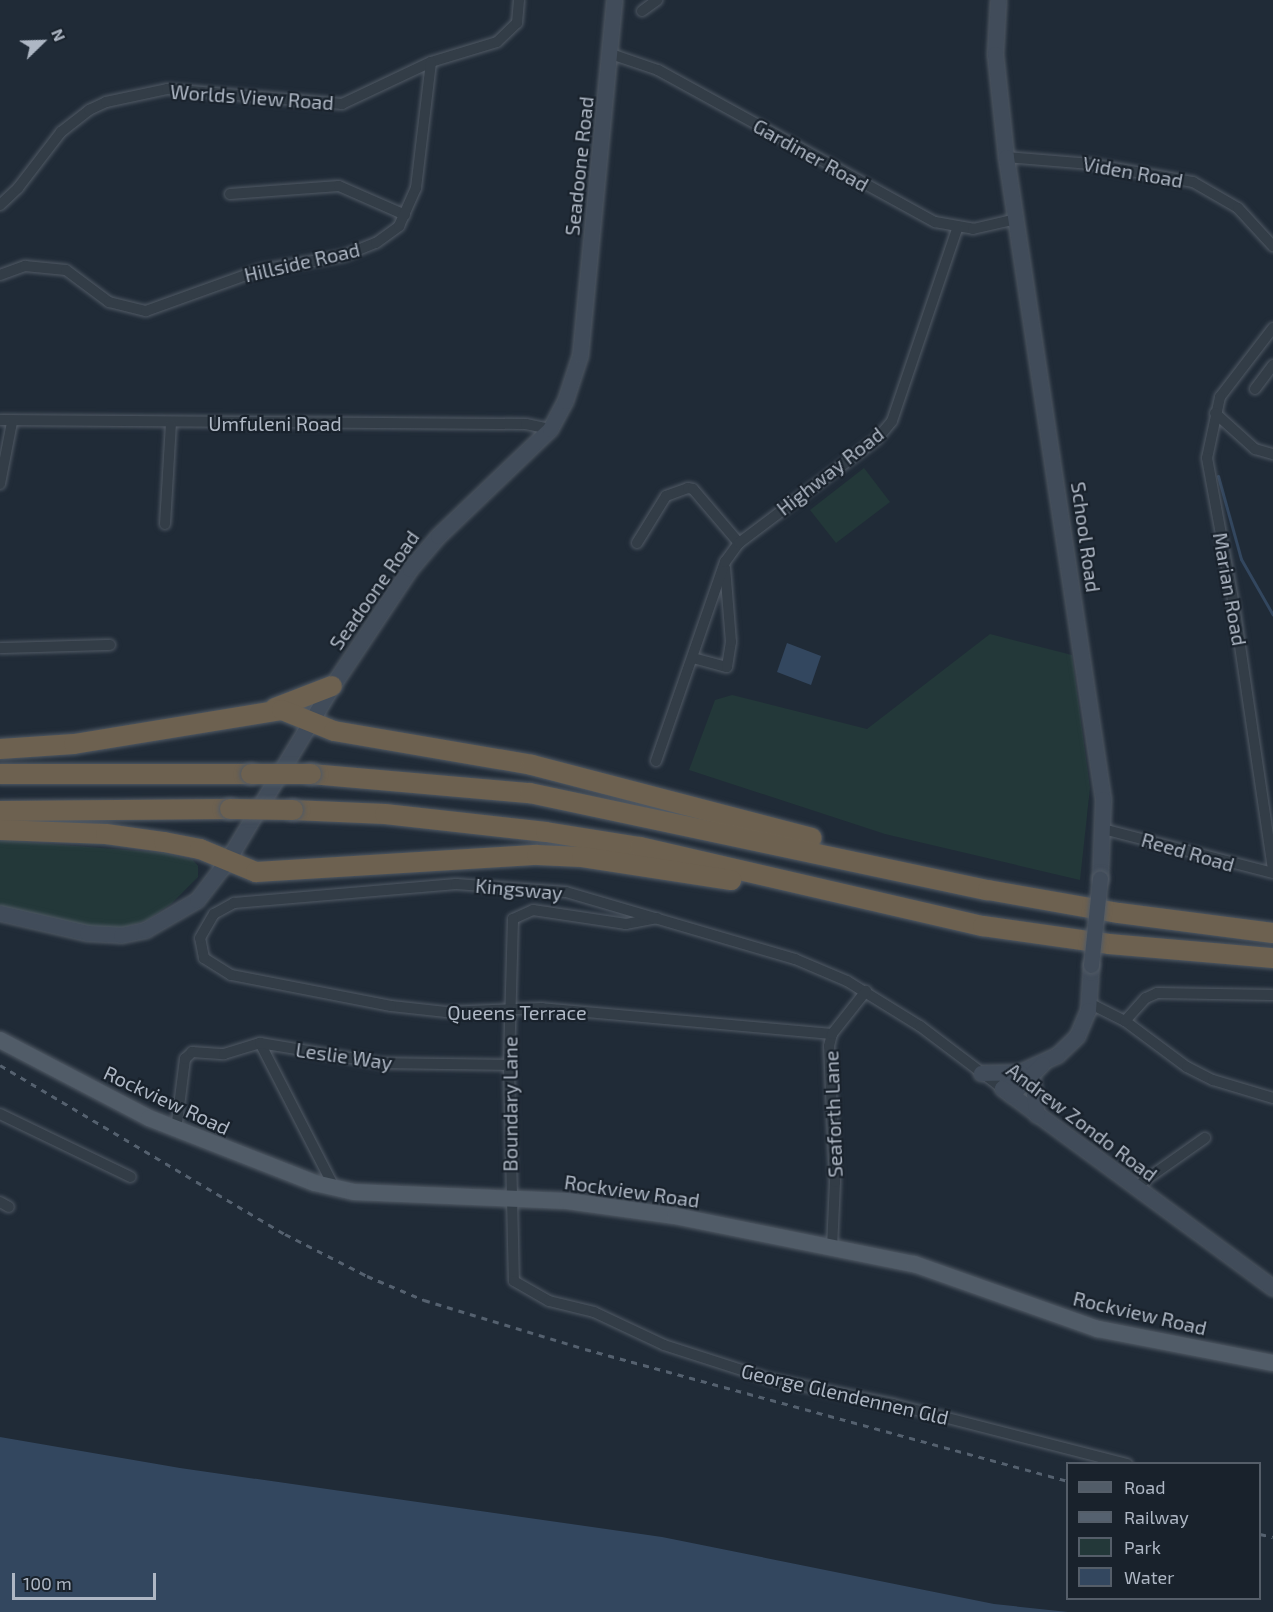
<!DOCTYPE html>
<html>
<head>
<meta charset="utf-8">
<style>
  body { margin:0 }
  #map { position:relative; width:1273px; height:1612px; overflow:hidden; background:#202b37; font-family:"Exo 2",sans-serif }
  div>[style] { position:absolute }
  .green>* { inset:0; background:#233839 }
  .water>* { inset:0; background:#33475f }
  .stream>* { height:3px; margin:-1.5px; padding:0 1.5px; transform-origin:1.5px; border-radius:1.5px; background:#33475f }
  .roads { filter:drop-shadow(0 0 2px #515a65) drop-shadow(0 0 2px #515a65) }
  .street>* { height:10px; margin:-5px; padding:0 5px; transform-origin:5px; border-radius:5px; background:#333d47 }
  .secondary>* { height:15px; margin:-7.5px; padding:0 7.5px; transform-origin:7.5px; border-radius:7.5px; background:#414c5a }
  .primary>* { height:16px; margin:-8px; padding:0 8px; transform-origin:8px; border-radius:8px; background:#515c68 }
  .highway>* { height:20px; margin:-10px; padding:0 10px; transform-origin:10px; border-radius:10px; background:#6d6150 }
  .rail>* { height:3px; margin-top:-1.5px; transform-origin:0; background:repeating-linear-gradient(90deg,#55616f 0 6px,transparent 0 12px) }
  .bridges { filter:drop-shadow(0 0 2px #515a65) drop-shadow(0 0 2px #515a65) }
  .secondary-bridge>* { height:15px; margin:-7.5px; padding:0 7.5px; transform-origin:7.5px; border-radius:7.5px; background:#414c5a }
  .highway-bridge>* { height:20px; margin:-10px; padding:0 10px; transform-origin:10px; border-radius:10px; background:#6d6150 }
  span { translate:-50% -50%; white-space:nowrap; text-align:center; line-height:1.15; -webkit-text-stroke:4.5px #19222c; paint-order:stroke }
  .street-label { font-size:20px; color:#aeb7c4 }
  .legend { position:absolute; left:1066px; top:1462px; width:195px; height:138px; box-sizing:border-box; background:#19222c; border:2px solid #555e69; margin:0; padding:8px 10px; list-style:none; font-size:18px; color:#aeb7c4 }
  .legend li { display:flex; align-items:center; gap:12px; height:30px }
  .legend b { width:30px; border:2px solid #555e69 }
  .north { position:absolute; left:12px; top:12px; width:60px; height:60px; -webkit-text-stroke:4px #19222c; paint-order:stroke; rotate:67deg; font-size:16px; font-weight:700; line-height:24px; text-align:center; color:#aeb7c4 }
  .north::after { content:''; display:block; margin:auto; width:21px; height:27px; background:#aeb7c4; clip-path:polygon(50% 0,100% 100%,50% 72%,0 100%) }
  .scale { position:absolute; left:12px; top:1573px; width:144px; height:27px; box-sizing:border-box; border:3px solid #aeb7c4; border-top:0; padding-left:8px; font-size:18px; line-height:21px; white-space:nowrap; color:#aeb7c4; -webkit-text-stroke:4px #19222c; paint-order:stroke }
</style>
</head>
<body>
<div id="map">
  <div class="green">
    <i style="clip-path:polygon(864px 468px,890px 502px,836px 543px,810px 510px)"></i>
    <i style="clip-path:polygon(990px 634px,1072px 655px,1090px 788px,1080px 880px,885px 834px,689px 770px,715px 700px,732px 695px,867px 729px)"></i>
    <i style="clip-path:polygon(0 840px,165px 853px,193px 860px,198px 866px,198px 877px,171px 904px,147px 920px,123px 928px,95px 929px,0 909px)"></i>
  </div>
  <div class="water">
    <i style="clip-path:polygon(787px 643px,821px 656px,811px 685px,777px 672px)"></i>
    <i style="clip-path:polygon(0 1437px,180px 1468px,662px 1537px,994px 1604px,1068px 1612px,0 1612px)"></i>
  </div>
  <div class="stream">
    <i style="left:1218px;top:476px;width:86px;rotate:74.5deg"></i>
    <i style="left:1241px;top:559px;width:64px;rotate:60.3deg"></i>
  </div>
  <div class="roads">
    <div class="street">
      <i style="left:642px;top:11px;width:19px;rotate:-36deg"></i>
      <i style="left:611px;top:54px;width:50px;rotate:18.8deg"></i>
      <i style="left:658px;top:70px;width:316px;rotate:28.8deg"></i>
      <i style="left:935px;top:222px;width:39px;rotate:10deg"></i>
      <i style="left:973px;top:229px;width:44px;rotate:-13.1deg"></i>
      <i style="left:1006px;top:157px;width:85px;rotate:4.7deg"></i>
      <i style="left:1091px;top:164px;width:104px;rotate:10deg"></i>
      <i style="left:1193px;top:182px;width:52px;rotate:30deg"></i>
      <i style="left:1238px;top:208px;width:52px;rotate:47.4deg"></i>
      <i style="left:230px;top:194px;width:109px;rotate:-4.2deg"></i>
      <i style="left:339px;top:186px;width:72px;rotate:23.7deg"></i>
      <i style="left:0;top:205px;width:25px;rotate:-43deg"></i>
      <i style="left:18px;top:188px;width:71px;rotate:-52.5deg"></i>
      <i style="left:61px;top:132px;width:36px;rotate:-38deg"></i>
      <i style="left:89px;top:110px;width:19px;rotate:-25deg"></i>
      <i style="left:106px;top:102px;width:62px;rotate:-12deg"></i>
      <i style="left:167px;top:89px;width:176px;rotate:4.9deg"></i>
      <i style="left:342px;top:104px;width:98px;rotate:-25.3deg"></i>
      <i style="left:431px;top:62px;width:69px;rotate:-16.9deg"></i>
      <i style="left:497px;top:42px;width:28px;rotate:-44deg"></i>
      <i style="left:517px;top:23px;width:23px;rotate:-85deg"></i>
      <i style="left:0;top:275px;width:27px;rotate:-20deg"></i>
      <i style="left:25px;top:266px;width:41px;rotate:5.6deg"></i>
      <i style="left:66px;top:270px;width:54px;rotate:36.7deg"></i>
      <i style="left:109px;top:302px;width:38px;rotate:14deg"></i>
      <i style="left:146px;top:311px;width:121px;rotate:-19.8deg"></i>
      <i style="left:260px;top:270px;width:84px;rotate:-9.6deg"></i>
      <i style="left:343px;top:256px;width:35px;rotate:-22deg"></i>
      <i style="left:376px;top:243px;width:29px;rotate:-36deg"></i>
      <i style="left:399px;top:226px;width:42px;rotate:-65.9deg"></i>
      <i style="left:416px;top:188px;width:127px;rotate:-83.2deg"></i>
      <i style="left:1273px;top:328px;width:87px;rotate:127.5deg"></i>
      <i style="left:1220px;top:397px;width:62px;rotate:102deg"></i>
      <i style="left:1207px;top:458px;width:149px;rotate:79.6deg"></i>
      <i style="left:1234px;top:605px;width:266px;rotate:81.6deg"></i>
      <i style="left:1255px;top:389px;width:30px;rotate:-53deg"></i>
      <i style="left:1215px;top:413px;width:54px;rotate:42deg"></i>
      <i style="left:1255px;top:449px;width:19px;rotate:16deg"></i>
      <i style="left:0;top:420px;width:526px;rotate:0.44deg"></i>
      <i style="left:526px;top:424px;width:25px;rotate:12deg"></i>
      <i style="left:0;top:484px;width:63px;rotate:-79deg"></i>
      <i style="left:165px;top:524px;width:100px;rotate:-86.6deg"></i>
      <i style="left:637px;top:543px;width:55px;rotate:-58.3deg"></i>
      <i style="left:666px;top:496px;width:23px;rotate:-20deg"></i>
      <i style="left:688px;top:488px;width:5px;rotate:11deg"></i>
      <i style="left:693px;top:489px;width:71px;rotate:49.6deg"></i>
      <i style="left:0;top:648px;width:110px;rotate:-1.6deg"></i>
      <i style="left:693px;top:658px;width:35px;rotate:15deg"></i>
      <i style="left:727px;top:667px;width:25px;rotate:-81deg"></i>
      <i style="left:731px;top:642px;width:74px;rotate:-94.6deg"></i>
      <i style="left:656px;top:761px;width:211px;rotate:-70.9deg"></i>
      <i style="left:725px;top:562px;width:24px;rotate:-54deg"></i>
      <i style="left:739px;top:543px;width:173px;rotate:-37deg"></i>
      <i style="left:877px;top:439px;width:23px;rotate:-50deg"></i>
      <i style="left:892px;top:421px;width:203px;rotate:-71.3deg"></i>
      <i style="left:1103px;top:829px;width:176px;rotate:14.5deg"></i>
      <i style="left:657px;top:918px;width:32px;rotate:169deg"></i>
      <i style="left:626px;top:924px;width:94px;rotate:-171.4deg"></i>
      <i style="left:533px;top:910px;width:22px;rotate:156deg"></i>
      <i style="left:513px;top:919px;width:146px;rotate:91.6deg"></i>
      <i style="left:509px;top:1065px;width:216px;rotate:88.7deg"></i>
      <i style="left:514px;top:1281px;width:40px;rotate:29.7deg"></i>
      <i style="left:549px;top:1301px;width:46px;rotate:13.7deg"></i>
      <i style="left:594px;top:1312px;width:77px;rotate:25.2deg"></i>
      <i style="left:664px;top:1345px;width:111px;rotate:17.8deg"></i>
      <i style="left:770px;top:1379px;width:126px;rotate:11.5deg"></i>
      <i style="left:893px;top:1404px;width:242px;rotate:14.4deg"></i>
      <i style="left:1089px;top:1003px;width:40px;rotate:26.6deg"></i>
      <i style="left:1125px;top:1021px;width:77px;rotate:36.6deg"></i>
      <i style="left:1187px;top:1067px;width:29px;rotate:27deg"></i>
      <i style="left:1213px;top:1080px;width:63px;rotate:16.7deg"></i>
      <i style="left:1125px;top:1021px;width:31px;rotate:-48deg"></i>
      <i style="left:1146px;top:998px;width:12px;rotate:-24deg"></i>
      <i style="left:1157px;top:993px;width:116px;rotate:1deg"></i>
      <i style="left:832px;top:1034px;width:291px;rotate:-174.9deg"></i>
      <i style="left:542px;top:1008px;width:96px;rotate:177.6deg"></i>
      <i style="left:446px;top:1012px;width:55px;rotate:-173.8deg"></i>
      <i style="left:391px;top:1006px;width:163px;rotate:-169deg"></i>
      <i style="left:231px;top:975px;width:32px;rotate:-148deg"></i>
      <i style="left:204px;top:958px;width:20px;rotate:-101deg"></i>
      <i style="left:200px;top:938px;width:28px;rotate:-60deg"></i>
      <i style="left:214px;top:914px;width:23px;rotate:-29deg"></i>
      <i style="left:234px;top:903px;width:223px;rotate:-4.9deg"></i>
      <i style="left:456px;top:884px;width:110px;rotate:4.2deg"></i>
      <i style="left:566px;top:892px;width:239px;rotate:16.3deg"></i>
      <i style="left:795px;top:959px;width:56px;rotate:22.9deg"></i>
      <i style="left:847px;top:981px;width:86px;rotate:31.7deg"></i>
      <i style="left:920px;top:1026px;width:103px;rotate:37.1deg"></i>
      <i style="left:260px;top:1043px;width:162px;rotate:62.8deg"></i>
      <i style="left:0;top:1114px;width:145px;rotate:25.7deg"></i>
      <i style="left:176px;top:1130px;width:72px;rotate:-82.8deg"></i>
      <i style="left:185px;top:1059px;width:10px;rotate:-45deg"></i>
      <i style="left:192px;top:1052px;width:32px;rotate:4deg"></i>
      <i style="left:224px;top:1054px;width:38px;rotate:-17deg"></i>
      <i style="left:260px;top:1043px;width:123px;rotate:9.4deg"></i>
      <i style="left:381px;top:1063px;width:128px;rotate:0.9deg"></i>
      <i style="left:1134px;top:1188px;width:87px;rotate:-35.2deg"></i>
      <i style="left:0;top:1202px;width:10px;rotate:29deg"></i>
      <i style="left:832px;top:1248px;width:66px;rotate:-87.4deg"></i>
      <i style="left:835px;top:1182px;width:136px;rotate:-92.5deg"></i>
      <i style="left:829px;top:1046px;width:12px;rotate:-76deg"></i>
      <i style="left:832px;top:1034px;width:55px;rotate:-51.7deg"></i>
    </div>
    <div class="secondary">
      <i style="left:998px;top:0;width:54px;rotate:93.2deg"></i>
      <i style="left:995px;top:54px;width:104px;rotate:83.9deg"></i>
      <i style="left:1006px;top:157px;width:649px;rotate:81.41deg"></i>
      <i style="left:1103px;top:799px;width:79px;rotate:92.2deg"></i>
      <i style="left:0;top:913px;width:89px;rotate:12.9deg"></i>
      <i style="left:87px;top:933px;width:34px;rotate:3deg"></i>
      <i style="left:121px;top:935px;width:25px;rotate:-12deg"></i>
      <i style="left:145px;top:930px;width:60px;rotate:-30deg"></i>
      <i style="left:197px;top:900px;width:49px;rotate:-52.4deg"></i>
      <i style="left:227px;top:861px;width:204px;rotate:-59deg"></i>
      <i style="left:332px;top:686px;width:141px;rotate:-56.3deg"></i>
      <i style="left:410px;top:569px;width:43px;rotate:-49.7deg"></i>
      <i style="left:438px;top:536px;width:155px;rotate:-43.7deg"></i>
      <i style="left:550px;top:429px;width:32px;rotate:-62deg"></i>
      <i style="left:565px;top:401px;width:48px;rotate:-71.9deg"></i>
      <i style="left:580px;top:355px;width:357px;rotate:-84.5deg"></i>
      <i style="left:1091px;top:965px;width:45px;rotate:93.8deg"></i>
      <i style="left:1088px;top:1010px;width:28px;rotate:113deg"></i>
      <i style="left:1077px;top:1036px;width:28px;rotate:136deg"></i>
      <i style="left:1057px;top:1055px;width:41px;rotate:155.3deg"></i>
      <i style="left:1020px;top:1072px;width:24px;rotate:138deg"></i>
      <i style="left:1002px;top:1088px;width:337px;rotate:36.4deg"></i>
      <i style="left:981px;top:1073px;width:39px;rotate:-1deg"></i>
      <i style="left:1032px;top:1077px;width:38px;rotate:83deg"></i>
      <i style="left:1011px;top:1095px;width:44px;rotate:-45deg"></i>
    </div>
    <div class="primary">
      <i style="left:0;top:1040px;width:168px;rotate:27.6deg"></i>
      <i style="left:149px;top:1118px;width:178px;rotate:21.4deg"></i>
      <i style="left:315px;top:1183px;width:40px;rotate:13deg"></i>
      <i style="left:354px;top:1192px;width:213px;rotate:2.4deg"></i>
      <i style="left:567px;top:1201px;width:109px;rotate:7.9deg"></i>
      <i style="left:675px;top:1216px;width:244px;rotate:11.4deg"></i>
      <i style="left:914px;top:1264px;width:195px;rotate:19.5deg"></i>
      <i style="left:1098px;top:1329px;width:178px;rotate:11deg"></i>
    </div>
    <div class="highway">
      <i style="left:275px;top:708px;width:61px;rotate:-21.1deg"></i>
      <i style="left:0;top:749px;width:74px;rotate:-3.9deg"></i>
      <i style="left:74px;top:744px;width:211px;rotate:-9.3deg"></i>
      <i style="left:282px;top:710px;width:56px;rotate:22deg"></i>
      <i style="left:334px;top:731px;width:201px;rotate:9.7deg"></i>
      <i style="left:532px;top:765px;width:289px;rotate:14.6deg"></i>
      <i style="left:0;top:774px;width:251px"></i>
      <i style="left:311px;top:774px;width:220px;rotate:5deg"></i>
      <i style="left:530px;top:793px;width:468px;rotate:12deg"></i>
      <i style="left:988px;top:890px;width:133px;rotate:10deg"></i>
      <i style="left:1119px;top:913px;width:155px;rotate:7.4deg"></i>
      <i style="left:293px;top:810px;width:92px;rotate:2.5deg"></i>
      <i style="left:385px;top:814px;width:162px;rotate:6.4deg"></i>
      <i style="left:546px;top:832px;width:95px;rotate:9.1deg"></i>
      <i style="left:640px;top:847px;width:352px;rotate:13deg"></i>
      <i style="left:983px;top:926px;width:127px;rotate:8.1deg"></i>
      <i style="left:1109px;top:944px;width:165px;rotate:4.9deg"></i>
      <i style="left:0;top:811px;width:230px;rotate:-0.5deg"></i>
      <i style="left:0;top:830px;width:106px;rotate:2.2deg"></i>
      <i style="left:106px;top:834px;width:59px;rotate:7.9deg"></i>
      <i style="left:164px;top:842px;width:37px;rotate:11deg"></i>
      <i style="left:200px;top:849px;width:61px;rotate:22.3deg"></i>
      <i style="left:256px;top:872px;width:282px;rotate:-3.5deg"></i>
      <i style="left:537px;top:855px;width:45px;rotate:2.5deg"></i>
      <i style="left:582px;top:857px;width:151px;rotate:8.8deg"></i>
    </div>
  </div>
  <div class="rail">
    <i style="left:0;top:1065px;width:331px;rotate:30.7deg"></i>
    <i style="left:285px;top:1234px;width:92px;rotate:27.1deg"></i>
    <i style="left:367px;top:1276px;width:62px;rotate:22.8deg"></i>
    <i style="left:424px;top:1300px;width:168px;rotate:16.9deg"></i>
    <i style="left:585px;top:1349px;width:501px;rotate:15.29deg"></i>
    <i style="left:1260px;top:1534px;width:13px;rotate:13deg"></i>
  </div>
  <div class="bridges">
    <div class="secondary-bridge">
      <i style="left:1091px;top:965px;width:87px;rotate:-84.1deg"></i>
    </div>
    <div class="highway-bridge">
      <i style="left:251px;top:774px;width:60px"></i>
      <i style="left:230px;top:809px;width:63px;rotate:0.9deg"></i>
    </div>
  </div>
  <div class="street-label">
    <span style="left:252px;top:97px;rotate:4deg">Worlds View Road</span>
    <span style="left:811px;top:155px;rotate:29deg">Gardiner Road</span>
    <span style="left:579px;top:166px;rotate:-84deg">Seadoone Road</span>
    <span style="left:1133px;top:172px;rotate:10deg">Viden Road</span>
    <span style="left:302px;top:262px;rotate:-13deg">Hillside Road</span>
    <span style="left:275px;top:423px">Umfuleni Road</span>
    <span style="left:830px;top:471px;rotate:-38deg">Highway Road</span>
    <span style="left:1086px;top:537px;rotate:82deg">School Road</span>
    <span style="left:1230px;top:589px;rotate:80deg">Marian Road</span>
    <span style="left:374px;top:590px;rotate:-55deg">Seadoone Road</span>
    <span style="left:1188px;top:852px;rotate:16deg">Reed Road</span>
    <span style="left:519px;top:889px;rotate:5deg">Kingsway</span>
    <span style="left:517px;top:1012px">Queens Terrace</span>
    <span style="left:344px;top:1056px;rotate:8deg">Leslie Way</span>
    <span style="left:167px;top:1100px;rotate:25deg">Rockview Road</span>
    <span style="left:510px;top:1104px;rotate:-90deg">Boundary Lane</span>
    <span style="left:833px;top:1114px;rotate:-92deg">Seaforth Lane</span>
    <span style="left:1082px;top:1122px;rotate:37deg">Andrew Zondo Road</span>
    <span style="left:632px;top:1191px;rotate:8deg">Rockview Road</span>
    <span style="left:1140px;top:1313px;rotate:13deg">Rockview Road</span>
    <span style="left:845px;top:1394px;rotate:13deg">George Glendennen Gld</span>
  </div>
  <ul class="legend">
  <li><b style="height:8px;background:#515c68"></b>Road</li>
  <li><b style="height:8px;background:#55616f"></b>Railway</li>
  <li><b style="height:16px;background:#233839"></b>Park</li>
  <li><b style="height:16px;background:#33475f"></b>Water</li>
  </ul>
  <div class="north">N</div>
  <div class="scale">100 m</div>
</div>
</body>
</html>
